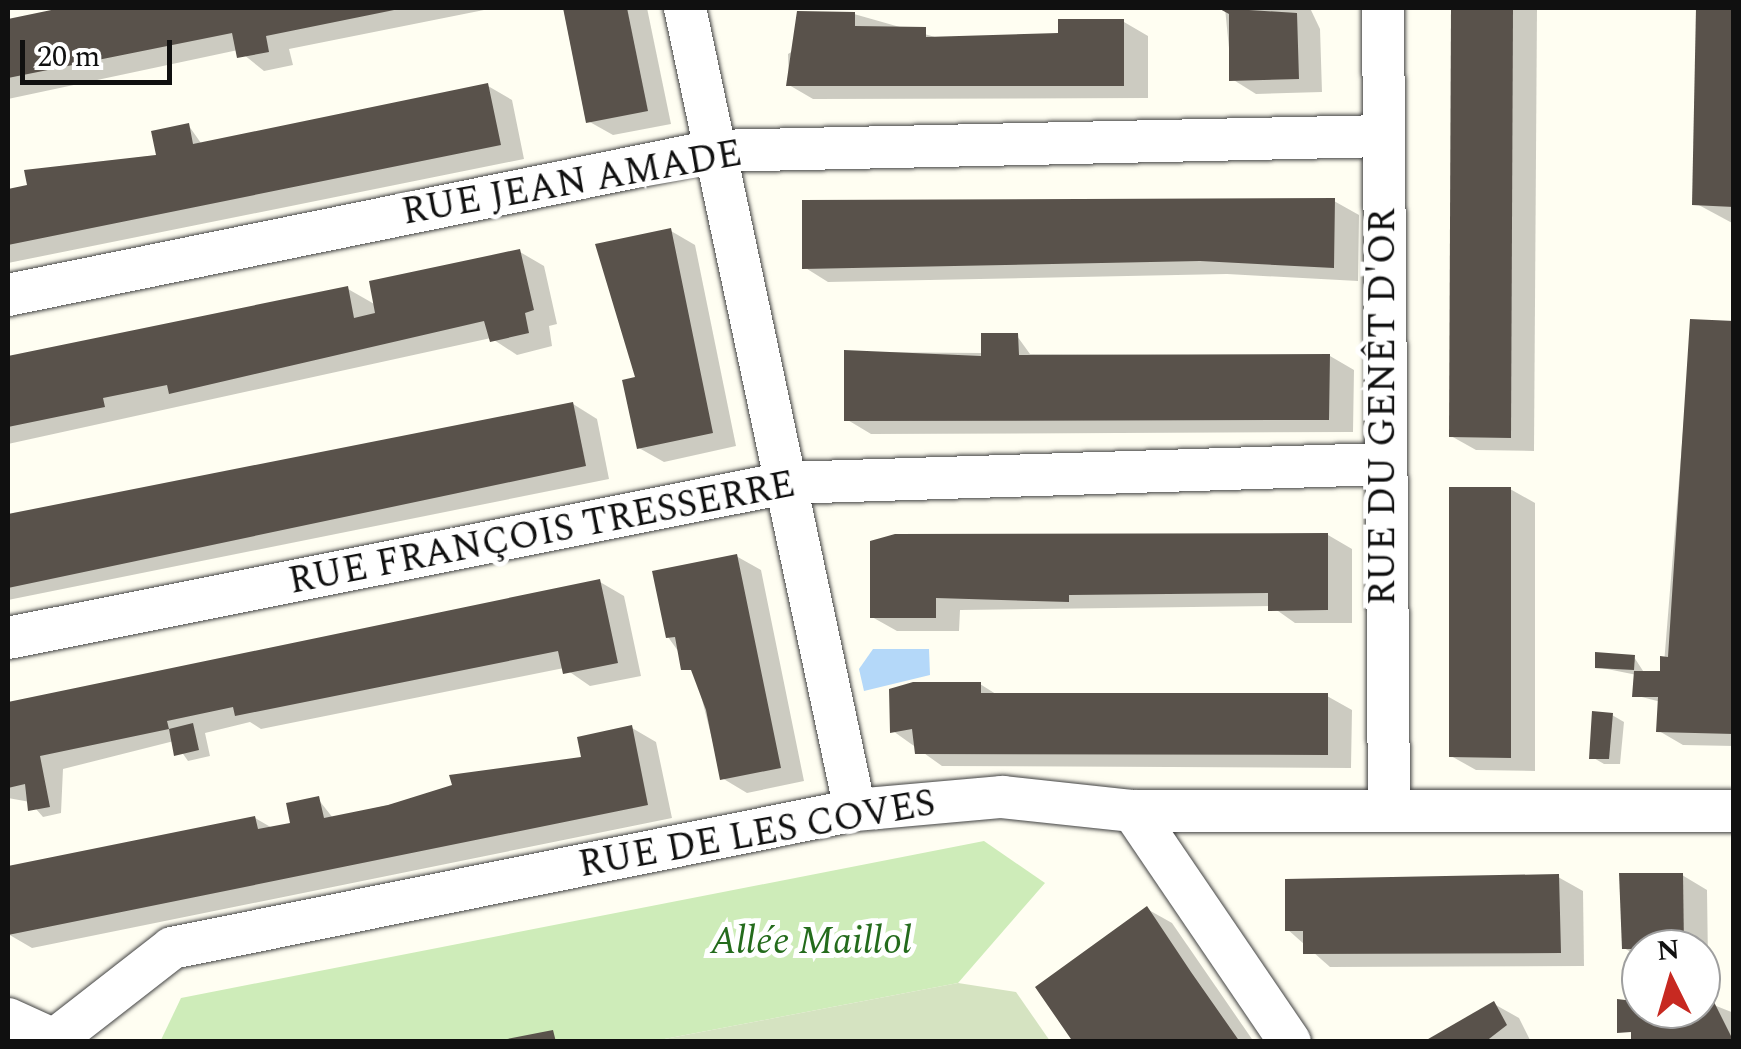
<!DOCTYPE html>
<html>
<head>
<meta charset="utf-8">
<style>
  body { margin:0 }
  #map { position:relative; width:1741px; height:1049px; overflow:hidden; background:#fffef2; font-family:Spectral,serif }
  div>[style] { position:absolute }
  .green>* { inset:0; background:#ceecb9 }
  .cemetery>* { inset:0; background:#d5e3c1 }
  .water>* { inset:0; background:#b4d8f9 }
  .shadow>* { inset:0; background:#0003 }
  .building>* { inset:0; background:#59524b }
  .roads { filter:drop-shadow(0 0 2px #434343) drop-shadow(0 0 2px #434343) }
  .minor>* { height:42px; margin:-21px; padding:0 21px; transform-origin:21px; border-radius:21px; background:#fff }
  span { translate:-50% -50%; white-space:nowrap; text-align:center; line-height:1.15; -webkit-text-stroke:10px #fff; paint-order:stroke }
  .street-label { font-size:38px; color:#101010 }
  .park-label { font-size:38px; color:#246b1c; font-style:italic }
  .frame { position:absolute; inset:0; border:10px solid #101010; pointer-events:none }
  .north { position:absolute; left:1621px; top:929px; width:100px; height:100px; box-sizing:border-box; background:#fff; border:2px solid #9f9f9f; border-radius:50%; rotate:355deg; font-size:28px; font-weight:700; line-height:40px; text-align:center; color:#101010 }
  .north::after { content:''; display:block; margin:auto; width:35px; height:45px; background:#c72921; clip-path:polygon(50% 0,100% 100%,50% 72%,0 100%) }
  .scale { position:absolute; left:20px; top:40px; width:152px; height:45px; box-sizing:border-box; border:5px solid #101010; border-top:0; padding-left:12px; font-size:30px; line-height:35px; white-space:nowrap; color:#101010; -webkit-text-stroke:8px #fff; paint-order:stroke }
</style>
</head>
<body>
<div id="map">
  <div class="green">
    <i style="clip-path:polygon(984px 841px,1045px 883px,958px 983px,654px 1041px,160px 1042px,181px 998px)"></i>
  </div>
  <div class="cemetery">
    <i style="clip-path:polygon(958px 983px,1016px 992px,1050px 1041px,654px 1041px)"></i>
  </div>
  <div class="water">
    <i style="clip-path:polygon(873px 649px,929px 649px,930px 675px,864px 691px,859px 669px)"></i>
  </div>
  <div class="shadow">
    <i style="clip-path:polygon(74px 8px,494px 8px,289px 49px,293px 65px,264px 71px,238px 50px,8px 99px,8px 21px)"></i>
    <i style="clip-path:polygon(566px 8px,647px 8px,671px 124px,613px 135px,588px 121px)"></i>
    <i style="clip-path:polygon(1225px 8px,1310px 8px,1320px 29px,1322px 92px,1256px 94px,1232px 79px)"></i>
    <i style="clip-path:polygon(1454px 8px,1537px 8px,1534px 451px,1476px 450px,1451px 436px)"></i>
    <i style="clip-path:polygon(1698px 8px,1734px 8px,1734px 224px,1695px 203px)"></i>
    <i style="clip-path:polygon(854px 14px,942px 39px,1060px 35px,1124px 22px,1148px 36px,1148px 98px,813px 99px,789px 85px,788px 54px)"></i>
    <i style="clip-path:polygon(488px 86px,512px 100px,524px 159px,8px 263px,8px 192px,30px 187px,27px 172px,165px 154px,189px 126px,203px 146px)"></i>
    <i style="clip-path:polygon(1334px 201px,1359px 215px,1358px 281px,1227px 274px,828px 282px,804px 267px)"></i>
    <i style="clip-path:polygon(671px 231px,695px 245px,736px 446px,664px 462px,639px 448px,638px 379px)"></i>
    <i style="clip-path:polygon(520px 252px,544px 266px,557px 324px,549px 326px,552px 346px,517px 355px,491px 338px,8px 444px,8px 359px,348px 289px,376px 305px)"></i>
    <i style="clip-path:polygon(1692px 321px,1734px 324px,1734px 746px,1683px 745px,1659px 731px,1661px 702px,1634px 695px,1637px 675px,1597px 667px,1634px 657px,1645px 674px,1663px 676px)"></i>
    <i style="clip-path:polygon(1017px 336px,1030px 354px,1330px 356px,1354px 370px,1353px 432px,871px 434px,846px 419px,846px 352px,983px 353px)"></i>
    <i style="clip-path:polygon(573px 404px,597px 419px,609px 479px,8px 600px,8px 517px)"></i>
    <i style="clip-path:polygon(1510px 489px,1535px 503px,1535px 771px,1476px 770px,1451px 756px)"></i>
    <i style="clip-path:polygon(1328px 535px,1352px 549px,1352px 623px,1295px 623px,1271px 606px,960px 610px,959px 631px,897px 631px,872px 617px,873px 543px)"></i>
    <i style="clip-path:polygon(736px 556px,761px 570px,804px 781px,747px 793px,722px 778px,696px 676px,668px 637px)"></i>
    <i style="clip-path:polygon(600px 582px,624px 596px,641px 676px,590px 686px,564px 668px,261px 729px,250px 722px,205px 733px,210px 756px,188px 761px,174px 741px,63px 769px,61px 813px,43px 817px,30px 802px,8px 798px,8px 705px)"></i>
    <i style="clip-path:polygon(980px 684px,999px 696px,1327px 696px,1352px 710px,1351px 768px,942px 766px,893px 731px)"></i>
    <i style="clip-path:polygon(1612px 715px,1624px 722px,1620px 764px,1604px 764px,1592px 757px)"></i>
    <i style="clip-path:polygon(632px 728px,656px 742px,672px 818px,32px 948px,8px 934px,8px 869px,255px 818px,274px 829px,298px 825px,318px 799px,333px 818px,584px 759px)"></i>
    <i style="clip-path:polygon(1682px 875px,1707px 890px,1708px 962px,1701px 949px,1641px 949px,1641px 958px,1624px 948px)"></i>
    <i style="clip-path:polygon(1558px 877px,1583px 891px,1584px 966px,1330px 967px,1287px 929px)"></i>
    <i style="clip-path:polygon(1147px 909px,1172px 923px,1254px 1042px,1076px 1042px)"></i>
    <i style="clip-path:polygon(1701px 1000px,1734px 1013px,1734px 1042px,1619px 1031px,1619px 1002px,1701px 1009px)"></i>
    <i style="clip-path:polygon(1494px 1004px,1519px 1018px,1530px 1040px,1428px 1042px)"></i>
  </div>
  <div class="building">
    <i style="clip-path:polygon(61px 8px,399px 8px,399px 9px,266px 36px,269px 52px,237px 58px,232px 33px,8px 78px,8px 19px)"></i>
    <i style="clip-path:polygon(563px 8px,627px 8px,648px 111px,586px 123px)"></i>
    <i style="clip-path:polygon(1218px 8px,1297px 13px,1299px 79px,1229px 81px,1229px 14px)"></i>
    <i style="clip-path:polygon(1451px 8px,1513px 8px,1511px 438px,1449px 437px)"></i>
    <i style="clip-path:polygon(1696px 8px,1734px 8px,1734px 207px,1692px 205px)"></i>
    <i style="clip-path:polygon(797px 11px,855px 12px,855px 26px,926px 27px,926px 37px,1058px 33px,1058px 19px,1124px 19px,1124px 86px,786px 86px)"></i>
    <i style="clip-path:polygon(488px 83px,501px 145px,8px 245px,8px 189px,27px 185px,24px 170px,156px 155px,151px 131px,189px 123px,193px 144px)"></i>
    <i style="clip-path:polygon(1335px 198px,1334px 268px,1200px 261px,802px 269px,802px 200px)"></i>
    <i style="clip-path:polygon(671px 228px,713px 433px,637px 449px,622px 380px,635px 377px,595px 244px)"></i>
    <i style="clip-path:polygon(520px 249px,534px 310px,525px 313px,529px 333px,490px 342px,484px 321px,169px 394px,167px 385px,103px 398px,105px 407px,8px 427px,8px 356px,348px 286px,354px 318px,375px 313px,369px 281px)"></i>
    <i style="clip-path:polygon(1690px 319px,1734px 321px,1734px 734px,1656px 732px,1658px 697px,1632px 697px,1634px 671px,1660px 671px,1660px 656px,1668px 657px)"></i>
    <i style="clip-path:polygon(981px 333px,1018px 333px,1019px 355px,1330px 354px,1329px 420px,844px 421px,844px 350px,981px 356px)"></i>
    <i style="clip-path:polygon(573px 402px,586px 466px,8px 588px,8px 514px)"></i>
    <i style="clip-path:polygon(1449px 487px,1511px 487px,1511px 758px,1449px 757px)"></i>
    <i style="clip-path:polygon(1328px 533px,1328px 610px,1268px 611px,1268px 593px,1069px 595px,1069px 602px,936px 598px,936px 618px,870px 618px,870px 541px,895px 534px)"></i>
    <i style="clip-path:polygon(737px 554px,781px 768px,720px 780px,706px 710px,691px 670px,681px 670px,675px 637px,666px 638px,652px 571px)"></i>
    <i style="clip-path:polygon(600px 579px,618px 663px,563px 674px,558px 651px,235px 716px,233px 707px,167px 721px,169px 729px,193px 723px,199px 750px,174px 756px,169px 729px,40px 756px,50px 807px,28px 811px,25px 784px,8px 788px,8px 702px)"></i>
    <i style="clip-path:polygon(1595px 652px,1635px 655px,1634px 670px,1595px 668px)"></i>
    <i style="clip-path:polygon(913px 682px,981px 682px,981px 693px,1328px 693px,1328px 755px,915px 754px,912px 729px,890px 733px,889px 689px)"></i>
    <i style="clip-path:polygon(1592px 711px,1613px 713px,1609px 759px,1589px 759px)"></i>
    <i style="clip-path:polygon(632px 725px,648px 805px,8px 935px,8px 866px,255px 816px,258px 829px,290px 823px,286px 803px,319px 796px,324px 818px,388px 805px,452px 785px,449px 775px,581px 757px,577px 737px)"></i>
    <i style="clip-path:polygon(1619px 873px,1683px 873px,1684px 949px,1622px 949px)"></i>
    <i style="clip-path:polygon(1559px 874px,1561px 953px,1303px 954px,1303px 931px,1285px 931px,1285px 879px)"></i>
    <i style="clip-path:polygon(1147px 906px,1191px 972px,1240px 1042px,1073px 1042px,1035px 987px)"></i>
    <i style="clip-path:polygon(1701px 998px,1712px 998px,1734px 1042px,1631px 1042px,1631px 1032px,1617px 1033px,1617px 999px,1701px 1009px)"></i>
    <i style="clip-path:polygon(1494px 1001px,1507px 1025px,1485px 1042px,1423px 1042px)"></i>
    <i style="clip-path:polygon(553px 1030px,556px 1042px,502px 1042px,502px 1040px)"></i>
  </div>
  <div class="roads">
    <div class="minor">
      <i style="left:685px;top:8px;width:820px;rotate:78.03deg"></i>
      <i style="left:1383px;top:8px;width:798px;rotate:89.57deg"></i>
      <i style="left:8px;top:295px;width:720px;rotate:-11.54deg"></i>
      <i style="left:713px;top:151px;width:670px;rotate:-1.28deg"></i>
      <i style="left:8px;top:638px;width:792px;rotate:-11.28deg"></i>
      <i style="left:785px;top:483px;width:597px;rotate:-1.82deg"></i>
      <i style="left:1133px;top:811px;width:279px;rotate:55.8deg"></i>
      <i style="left:8px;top:1019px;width:56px;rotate:24.3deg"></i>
      <i style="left:59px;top:1036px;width:143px;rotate:-37.9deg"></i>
      <i style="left:172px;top:948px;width:697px;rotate:-11.42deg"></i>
      <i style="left:855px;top:810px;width:148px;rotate:-5.1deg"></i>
      <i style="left:1002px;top:797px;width:132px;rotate:6.1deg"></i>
      <i style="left:1133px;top:811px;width:601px"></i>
    </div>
  </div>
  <div class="street-label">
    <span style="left:572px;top:184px;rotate:-10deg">RUE JEAN AMADE</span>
    <span style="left:1384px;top:407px;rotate:-90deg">RUE DU GENÊT D'OR</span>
    <span style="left:542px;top:534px;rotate:-11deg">RUE FRANÇOIS TRESSERRE</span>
    <span style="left:757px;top:835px;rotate:-10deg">RUE DE LES COVES</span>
  </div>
  <div class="park-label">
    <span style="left:811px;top:943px">Allée Maillol</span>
  </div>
  <div class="frame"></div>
  <div class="north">N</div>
  <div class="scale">20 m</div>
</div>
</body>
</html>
